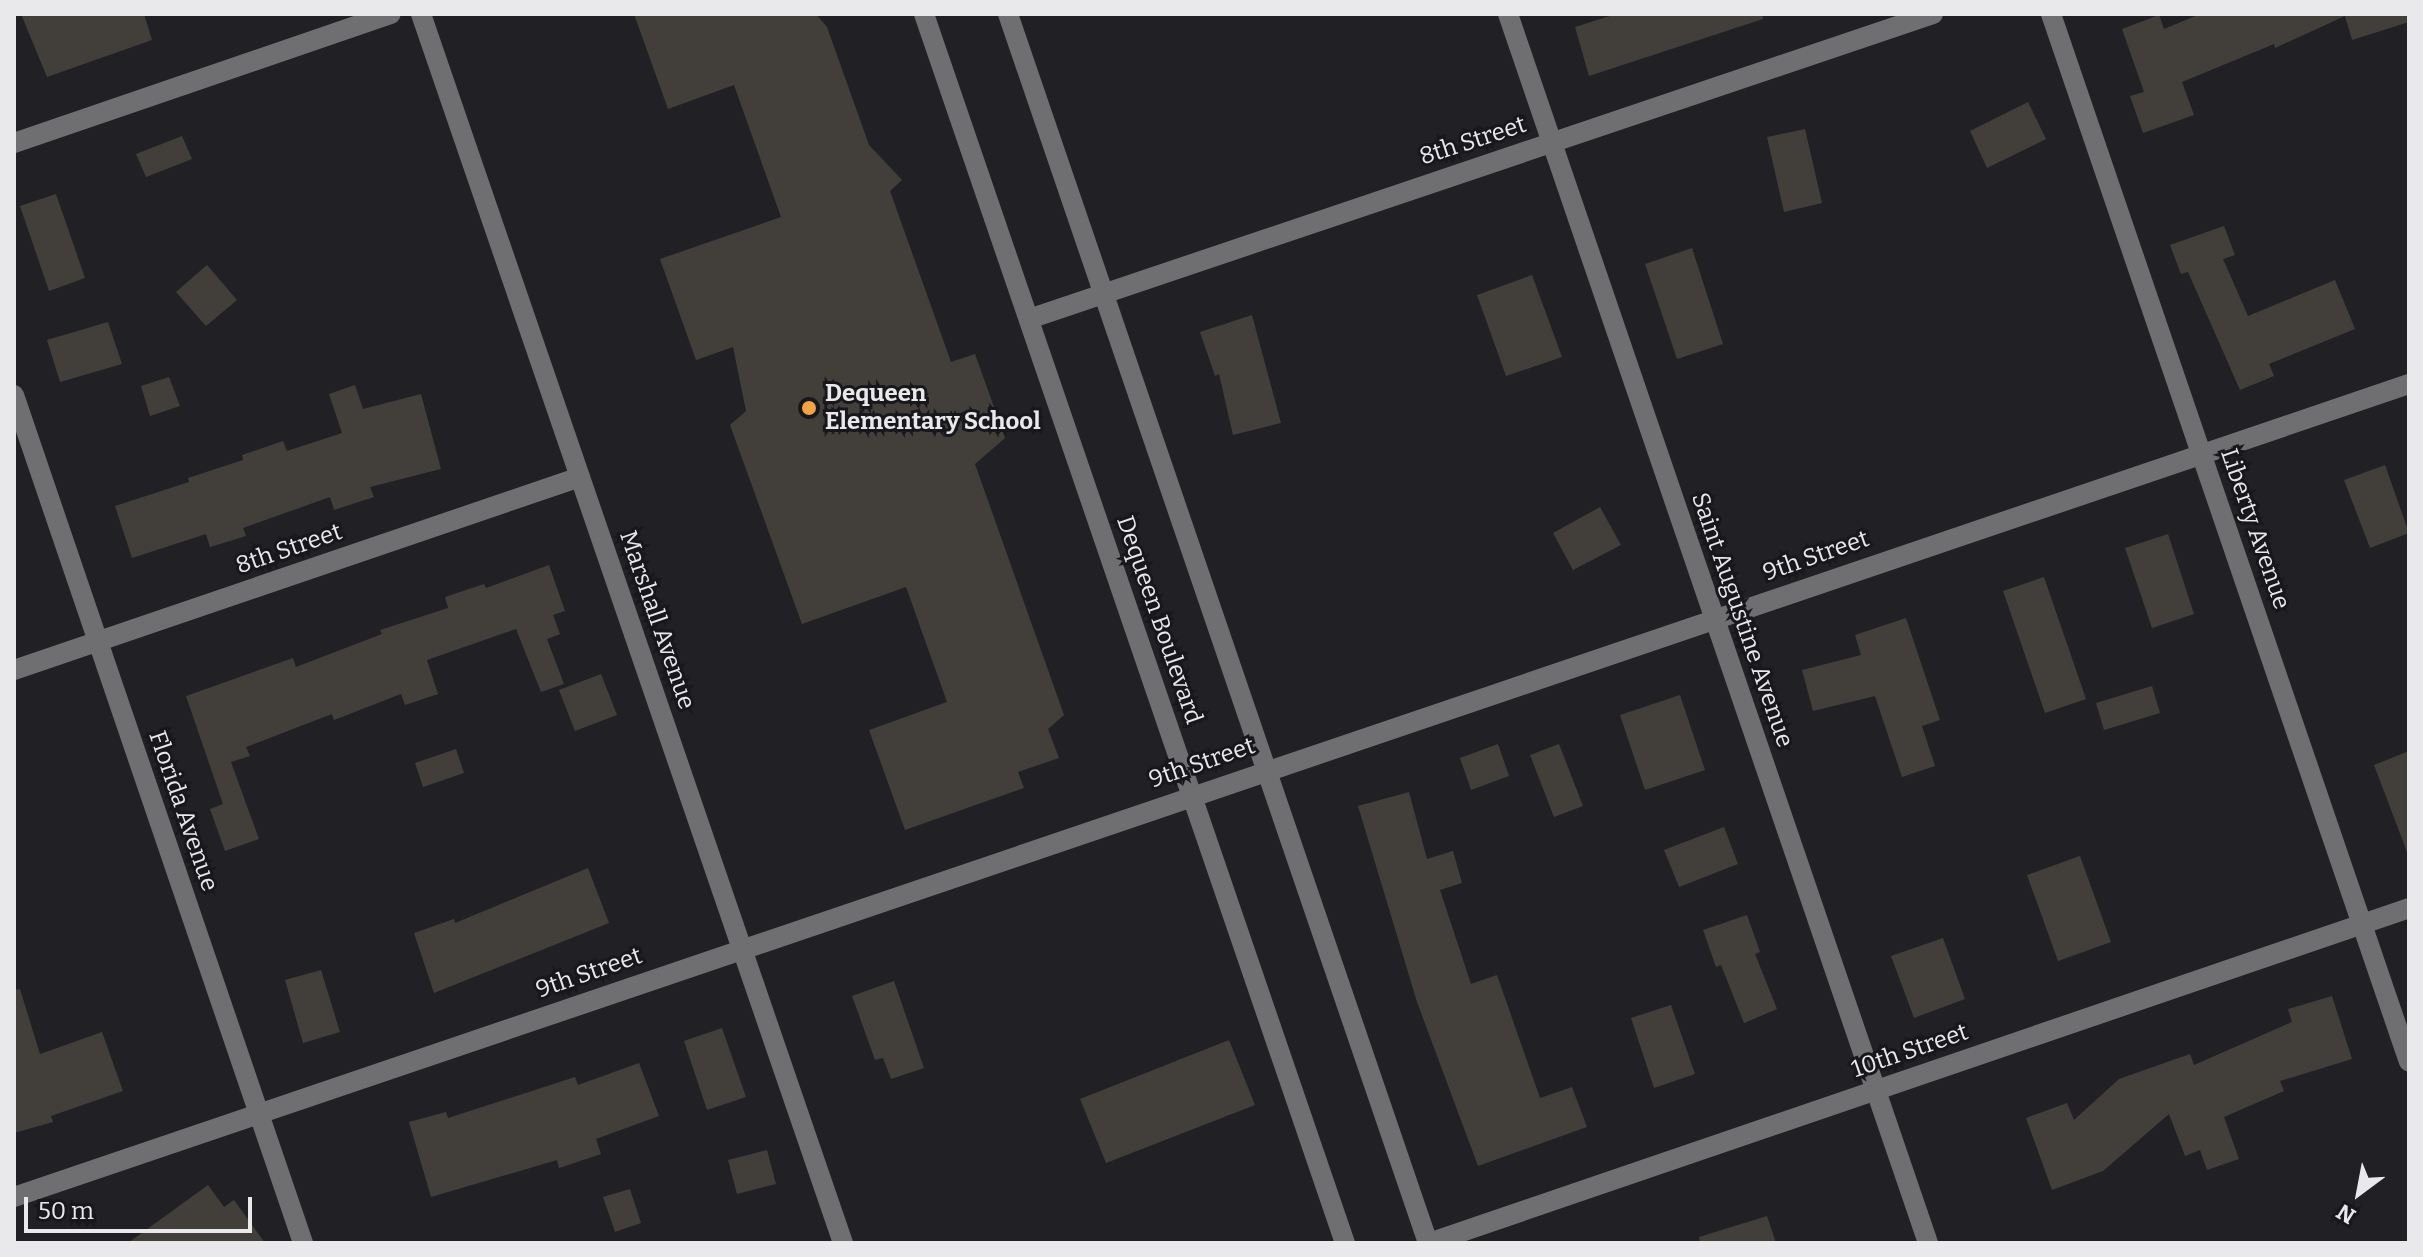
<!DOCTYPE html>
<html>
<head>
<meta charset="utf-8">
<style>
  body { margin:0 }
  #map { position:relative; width:2423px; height:1257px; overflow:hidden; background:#212125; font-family:Bitter,serif }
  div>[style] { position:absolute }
  .building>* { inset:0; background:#423f3b }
  .minor>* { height:20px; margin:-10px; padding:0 10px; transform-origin:10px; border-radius:10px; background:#6f6f71 }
  .dots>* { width:22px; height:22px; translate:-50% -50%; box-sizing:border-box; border:4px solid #18181c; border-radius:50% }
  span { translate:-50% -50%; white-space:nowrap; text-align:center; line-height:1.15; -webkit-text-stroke:6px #18181c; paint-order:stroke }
  .street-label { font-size:24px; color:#e9e9ec }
  .poi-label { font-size:24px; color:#e9e9ec; font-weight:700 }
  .left { translate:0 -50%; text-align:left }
  .frame { position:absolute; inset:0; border:16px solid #e9e9ec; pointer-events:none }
  .north { position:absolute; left:2319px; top:1153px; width:80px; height:80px; -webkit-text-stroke:6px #18181c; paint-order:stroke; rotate:212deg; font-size:22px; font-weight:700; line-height:32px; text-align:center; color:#e9e9ec }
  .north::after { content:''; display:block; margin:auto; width:28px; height:36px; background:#e9e9ec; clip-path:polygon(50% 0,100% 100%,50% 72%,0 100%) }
  .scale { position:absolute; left:24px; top:1197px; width:228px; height:36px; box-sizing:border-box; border:4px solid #e9e9ec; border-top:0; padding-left:10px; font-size:24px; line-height:28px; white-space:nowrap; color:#e9e9ec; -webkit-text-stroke:6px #18181c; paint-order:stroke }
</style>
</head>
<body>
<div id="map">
  <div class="building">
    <i style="clip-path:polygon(21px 14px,144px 14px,152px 40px,47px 77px)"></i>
    <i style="clip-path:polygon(634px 14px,816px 14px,827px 27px,869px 145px,902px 180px,890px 191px,951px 362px,975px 354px,1005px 438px,975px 464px,1064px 715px,1048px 729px,1059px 758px,1018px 772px,1024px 788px,905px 830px,869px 730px,947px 702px,906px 587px,802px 624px,730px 425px,746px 411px,733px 347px,696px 360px,660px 259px,781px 217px,734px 85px,668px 109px)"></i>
    <i style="clip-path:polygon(1616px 14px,1762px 14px,1763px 19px,1589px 76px,1575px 27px)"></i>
    <i style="clip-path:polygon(2200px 14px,2409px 14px,2409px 22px,2352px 40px,2345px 16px,2275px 48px,2274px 44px,2182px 82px,2194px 115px,2143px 133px,2130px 96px,2144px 92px,2122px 29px,2159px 15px,2164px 29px)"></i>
    <i style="clip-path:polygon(2028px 102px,2046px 139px,1987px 168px,1970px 131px)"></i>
    <i style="clip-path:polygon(1805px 129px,1822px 203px,1784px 212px,1767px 137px)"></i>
    <i style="clip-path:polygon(182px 136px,192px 159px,146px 177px,136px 154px)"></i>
    <i style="clip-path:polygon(56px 194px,85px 278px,49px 291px,20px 206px)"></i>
    <i style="clip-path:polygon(2224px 226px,2235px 255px,2223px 259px,2248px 316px,2335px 280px,2355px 329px,2269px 364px,2274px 376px,2240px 390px,2188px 272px,2181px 274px,2170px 245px)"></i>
    <i style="clip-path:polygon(1692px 248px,1723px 344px,1677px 359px,1645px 264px)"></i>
    <i style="clip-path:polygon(207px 265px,237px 300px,206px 326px,176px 292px)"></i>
    <i style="clip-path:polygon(1532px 275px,1562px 357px,1506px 376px,1477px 295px)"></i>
    <i style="clip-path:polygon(1252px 315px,1281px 423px,1233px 435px,1219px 374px,1215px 376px,1200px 332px)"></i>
    <i style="clip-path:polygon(108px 322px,122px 364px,60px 382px,47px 340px)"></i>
    <i style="clip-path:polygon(169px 377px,180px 406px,150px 416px,141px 386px)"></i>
    <i style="clip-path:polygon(355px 385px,363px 409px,421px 394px,441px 469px,370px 487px,374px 497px,334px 510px,330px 497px,243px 528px,246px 536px,210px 547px,206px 534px,132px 558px,115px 506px,189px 482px,188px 478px,243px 460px,242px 455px,283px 441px,287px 451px,342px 433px,329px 394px)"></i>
    <i style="clip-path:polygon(2385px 465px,2409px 533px,2370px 548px,2344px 480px)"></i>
    <i style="clip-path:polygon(1600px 507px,1621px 545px,1573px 570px,1553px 533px)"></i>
    <i style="clip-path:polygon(2168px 534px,2194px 614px,2152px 628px,2125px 548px)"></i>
    <i style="clip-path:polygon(549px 565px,565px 611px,553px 615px,560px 634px,547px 639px,564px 684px,541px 692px,516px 629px,427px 660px,438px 694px,405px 705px,401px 694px,334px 720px,332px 714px,246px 747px,250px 756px,231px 762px,259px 839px,225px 851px,210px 809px,223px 804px,186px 696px,293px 658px,296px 667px,382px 634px,380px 630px,448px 608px,445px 597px,484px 584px,486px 588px)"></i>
    <i style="clip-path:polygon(2044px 577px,2086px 699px,2045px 713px,2003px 591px)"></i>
    <i style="clip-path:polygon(1906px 618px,1940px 720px,1922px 726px,1935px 766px,1902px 777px,1875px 696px,1813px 711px,1802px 670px,1861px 655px,1855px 635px)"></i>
    <i style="clip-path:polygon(601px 674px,617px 715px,575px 731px,559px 690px)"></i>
    <i style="clip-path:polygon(2152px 686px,2160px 713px,2104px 730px,2096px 703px)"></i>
    <i style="clip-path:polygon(1680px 695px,1705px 770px,1645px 790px,1620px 715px)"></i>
    <i style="clip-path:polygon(1498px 744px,1509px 776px,1471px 790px,1460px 758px)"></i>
    <i style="clip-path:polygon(1559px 744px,1583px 806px,1554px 817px,1530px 755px)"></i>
    <i style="clip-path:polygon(456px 749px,464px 773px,423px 787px,415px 763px)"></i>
    <i style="clip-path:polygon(2409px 751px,2409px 851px,2407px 852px,2374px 765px)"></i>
    <i style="clip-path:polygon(1409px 792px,1427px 859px,1453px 851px,1462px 883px,1440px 890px,1471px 984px,1497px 975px,1540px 1098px,1572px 1087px,1587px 1127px,1478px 1166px,1417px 1002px,1358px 806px)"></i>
    <i style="clip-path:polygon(1724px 827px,1738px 864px,1679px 887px,1664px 850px)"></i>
    <i style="clip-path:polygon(2080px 856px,2111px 942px,2058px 961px,2027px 875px)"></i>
    <i style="clip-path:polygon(588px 868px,609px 923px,434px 993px,414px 933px,454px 919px,455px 923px)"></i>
    <i style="clip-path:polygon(1747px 915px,1760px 952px,1755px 954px,1777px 1009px,1744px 1023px,1721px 965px,1716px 967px,1703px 930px)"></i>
    <i style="clip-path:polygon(1943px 938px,1965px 999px,1914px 1018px,1891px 956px)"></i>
    <i style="clip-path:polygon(321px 970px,340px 1032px,303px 1043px,285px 980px)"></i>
    <i style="clip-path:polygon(894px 981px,924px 1068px,891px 1079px,883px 1058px,875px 1060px,852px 996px)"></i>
    <i style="clip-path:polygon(20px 989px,40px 1054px,102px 1032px,123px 1091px,51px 1116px,53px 1122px,14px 1133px,14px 990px)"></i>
    <i style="clip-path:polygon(2332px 996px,2352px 1059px,2280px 1081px,2284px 1091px,2224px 1117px,2239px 1159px,2207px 1170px,2200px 1150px,2185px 1156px,2169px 1114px,2103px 1171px,2052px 1190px,2026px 1118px,2067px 1103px,2074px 1120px,2119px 1079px,2190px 1054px,2194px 1065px,2292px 1022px,2288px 1009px)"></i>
    <i style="clip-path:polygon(1671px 1005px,1695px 1074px,1654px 1088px,1631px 1018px)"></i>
    <i style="clip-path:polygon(722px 1028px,746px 1097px,707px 1110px,684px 1041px)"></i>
    <i style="clip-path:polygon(1229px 1040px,1255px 1105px,1106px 1163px,1080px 1099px)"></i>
    <i style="clip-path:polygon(639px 1063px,659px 1116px,596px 1139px,601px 1154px,559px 1168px,557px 1160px,431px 1197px,409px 1122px,446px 1112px,448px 1118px,575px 1077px,578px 1085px)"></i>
    <i style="clip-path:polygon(767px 1150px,776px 1184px,737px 1194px,728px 1160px)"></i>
    <i style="clip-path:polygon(208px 1185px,224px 1207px,234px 1200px,265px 1243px,128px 1243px)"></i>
    <i style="clip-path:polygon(630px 1189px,641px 1223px,615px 1232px,603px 1197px)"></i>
    <i style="clip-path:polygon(1767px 1216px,1776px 1243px,1700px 1243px,1699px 1237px)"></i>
  </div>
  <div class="minor">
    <i style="left:421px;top:14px;width:1299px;rotate:71.05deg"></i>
    <i style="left:924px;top:14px;width:1299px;rotate:71.09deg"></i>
    <i style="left:1008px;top:14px;width:1299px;rotate:71.13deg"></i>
    <i style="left:1508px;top:14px;width:1299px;rotate:71.13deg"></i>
    <i style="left:2051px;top:14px;width:1107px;rotate:71.14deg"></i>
    <i style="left:14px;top:143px;width:398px;rotate:-18.9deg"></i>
    <i style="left:1029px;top:319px;width:954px;rotate:-18.64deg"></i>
    <i style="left:14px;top:395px;width:896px;rotate:71.18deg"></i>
    <i style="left:14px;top:670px;width:598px;rotate:-18.83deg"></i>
    <i style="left:14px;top:1197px;width:2529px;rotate:-18.75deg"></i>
    <i style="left:1429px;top:1243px;width:1036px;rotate:-18.87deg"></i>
  </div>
  <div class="dots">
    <i style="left:809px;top:408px;background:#f4a344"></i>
  </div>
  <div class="street-label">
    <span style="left:1473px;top:141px;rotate:-18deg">8th Street</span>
    <span style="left:2255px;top:529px;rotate:71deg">Liberty Avenue</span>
    <span style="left:289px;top:549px;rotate:-19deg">8th Street</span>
    <span style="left:1816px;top:556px;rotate:-19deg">9th Street</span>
    <span style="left:657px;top:620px;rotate:71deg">Marshall Avenue</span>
    <span style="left:1159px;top:620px;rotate:71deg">Dequeen Boulevard</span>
    <span style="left:1742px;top:620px;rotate:71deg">Saint Augustine Avenue</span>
    <span style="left:1202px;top:763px;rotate:-19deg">9th Street</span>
    <span style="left:183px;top:811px;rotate:71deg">Florida Avenue</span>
    <span style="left:589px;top:973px;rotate:-19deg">9th Street</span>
    <span style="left:1910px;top:1051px;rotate:-19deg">10th Street</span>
  </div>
  <div class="poi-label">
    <span class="left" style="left:825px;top:408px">Dequeen<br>Elementary School</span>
  </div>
  <div class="frame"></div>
  <div class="north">N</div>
  <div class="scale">50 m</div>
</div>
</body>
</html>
